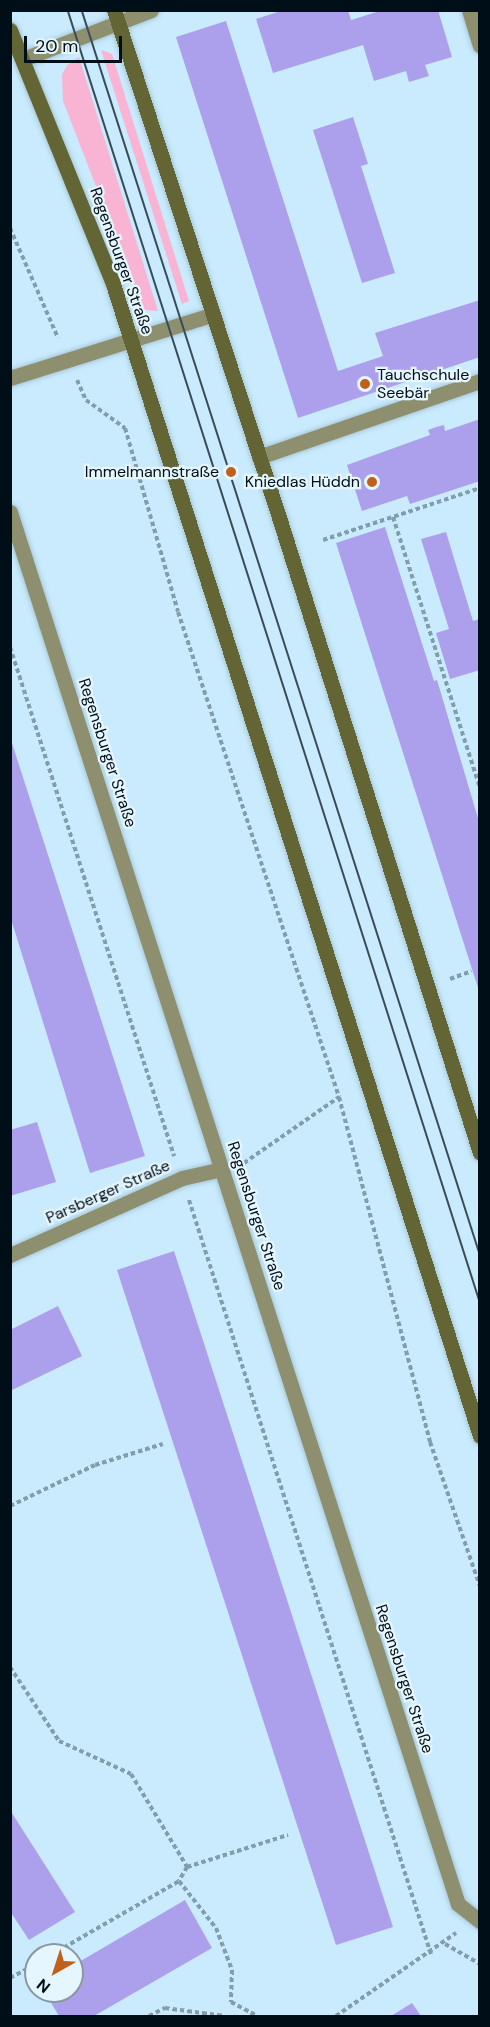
<!DOCTYPE html>
<html>
<head>
<meta charset="utf-8">
<style>
  body { margin:0 }
  #map { position:relative; width:490px; height:2027px; overflow:hidden; background:#c9ebfd; font-family:"DM Sans",sans-serif }
  div>[style] { position:absolute }
  .green>* { inset:0; background:#f8b4d2 }
  .building>* { inset:0; background:#aca0ec }
  .path>* { height:4px; margin-top:-2px; transform-origin:0; background:repeating-linear-gradient(90deg,#829dab 0 4.5px,transparent 0 7.5px) }
  .roads { filter:drop-shadow(0 0 2px #a9c8d8) drop-shadow(0 0 2px #a9c8d8) }
  .street>* { height:15px; margin:-7.5px; padding:0 7.5px; transform-origin:7.5px; border-radius:7.5px; background:#8d8f6e }
  .secondary>* { height:15px; margin:-7.5px; padding:0 7.5px; transform-origin:7.5px; border-radius:7.5px; background:#636534 }
  .tram>* { height:1.5px; margin:-0.75px; padding:0 0.75px; transform-origin:0.75px; border-radius:0.75px; background:#394c58 }
  .dots>* { width:16px; height:16px; translate:-50% -50%; box-sizing:border-box; border:3px solid #e5f6ff; border-radius:50% }
  span { translate:-50% -50%; white-space:nowrap; text-align:center; line-height:1.15; -webkit-text-stroke:4.5px #e5f6ff; paint-order:stroke }
  .street-label { font-size:16px; color:#000e17 }
  .poi-label { font-size:16px; color:#000e17 }
  .left { translate:0 -50%; text-align:left }
  .right { translate:-100% -50%; text-align:right }
  .frame { position:absolute; inset:0; border:12px solid #000e17; pointer-events:none }
  .north { position:absolute; left:24px; top:1943px; width:60px; height:60px; box-sizing:border-box; background:#e5f6ff; border:2px solid #8999a2; border-radius:50%; rotate:219deg; font-size:16px; font-weight:700; line-height:24px; text-align:center; color:#000e17 }
  .north::after { content:''; display:block; margin:auto; width:21px; height:27px; background:#c0601a; clip-path:polygon(50% 0,100% 100%,50% 72%,0 100%) }
  .scale { position:absolute; left:24px; top:36px; width:98px; height:27px; box-sizing:border-box; border:3px solid #000e17; border-top:0; padding-left:8px; font-size:18px; line-height:21px; white-space:nowrap; color:#000e17; -webkit-text-stroke:4px #e5f6ff; paint-order:stroke }
</style>
</head>
<body>
<div id="map">
  <div class="green">
    <i style="clip-path:polygon(101px 50px,112px 54px,189px 301px,182px 304px)"></i>
    <i style="clip-path:polygon(79px 57px,158px 311px,144px 310px,63px 101px,62px 75px,67px 65px)"></i>
  </div>
  <div class="building">
    <i style="clip-path:polygon(284px 10px,348px 10px,351px 20px,383px 10px,438px 10px,452px 57px,425px 65px,429px 76px,409px 82px,406px 71px,374px 81px,363px 45px,273px 73px,256px 19px)"></i>
    <i style="clip-path:polygon(226px 21px,338px 371px,383px 356px,375px 333px,480px 300px,480px 357px,298px 418px,176px 37px)"></i>
    <i style="clip-path:polygon(353px 117px,368px 164px,361px 166px,395px 273px,362px 283px,313px 130px)"></i>
    <i style="clip-path:polygon(480px 419px,480px 481px,410px 504px,407px 496px,362px 511px,347px 465px,430px 435px,428px 430px,436px 427px,444px 425px,445px 431px)"></i>
    <i style="clip-path:polygon(385px 527px,434px 681px,437px 680px,480px 825px,480px 994px,336px 543px)"></i>
    <i style="clip-path:polygon(446px 532px,473px 621px,480px 619px,480px 670px,450px 679px,436px 633px,449px 629px,421px 539px)"></i>
    <i style="clip-path:polygon(10px 737px,145px 1156px,90px 1173px,10px 916px)"></i>
    <i style="clip-path:polygon(37px 1122px,56px 1182px,10px 1196px,10px 1130px)"></i>
    <i style="clip-path:polygon(174px 1251px,393px 1927px,336px 1945px,117px 1270px)"></i>
    <i style="clip-path:polygon(58px 1306px,82px 1356px,10px 1391px,10px 1330px)"></i>
    <i style="clip-path:polygon(10px 1810px,75px 1912px,29px 1940px,10px 1911px)"></i>
    <i style="clip-path:polygon(185px 1900px,212px 1948px,94px 2016px,59px 2016px,44px 1991px,72px 1991px,72px 1966px)"></i>
    <i style="clip-path:polygon(412px 2003px,421px 2016px,391px 2016px)"></i>
  </div>
  <div class="path">
    <i style="left:10px;top:228px;width:120px;rotate:66.4deg"></i>
    <i style="left:77px;top:380px;width:22px;rotate:66deg"></i>
    <i style="left:86px;top:400px;width:48px;rotate:35.7deg"></i>
    <i style="left:125px;top:428px;width:191px;rotate:73.9deg"></i>
    <i style="left:178px;top:612px;width:511px;rotate:71.64deg"></i>
    <i style="left:339px;top:1097px;width:357px;rotate:75.2deg"></i>
    <i style="left:430px;top:1442px;width:152px;rotate:70.9deg"></i>
    <i style="left:393px;top:517px;width:285px;rotate:72.2deg"></i>
    <i style="left:323px;top:540px;width:165px;rotate:-18.3deg"></i>
    <i style="left:10px;top:647px;width:535px;rotate:72.14deg"></i>
    <i style="left:450px;top:979px;width:23px;rotate:-20deg"></i>
    <i style="left:244px;top:1163px;width:116px;rotate:-34.8deg"></i>
    <i style="left:189px;top:1200px;width:792px;rotate:72.21deg"></i>
    <i style="left:10px;top:1506px;width:94px;rotate:-25.8deg"></i>
    <i style="left:95px;top:1465px;width:71px;rotate:-17.2deg"></i>
    <i style="left:10px;top:1667px;width:89px;rotate:56.5deg"></i>
    <i style="left:59px;top:1741px;width:79px;rotate:24.6deg"></i>
    <i style="left:131px;top:1774px;width:109px;rotate:58.9deg"></i>
    <i style="left:187px;top:1867px;width:16px;rotate:120deg"></i>
    <i style="left:187px;top:1867px;width:106px;rotate:-17.6deg"></i>
    <i style="left:445px;top:1944px;width:40px;rotate:29.7deg"></i>
    <i style="left:51px;top:1955px;width:148px;rotate:-30deg"></i>
    <i style="left:179px;top:1881px;width:60px;rotate:51.8deg"></i>
    <i style="left:216px;top:1928px;width:45px;rotate:69.1deg"></i>
    <i style="left:232px;top:1970px;width:32px;rotate:92deg"></i>
    <i style="left:231px;top:2002px;width:30px;rotate:28deg"></i>
    <i style="left:10px;top:1978px;width:30px;rotate:-28deg"></i>
    <i style="left:149px;top:2016px;width:18px;rotate:-27deg"></i>
    <i style="left:165px;top:2008px;width:60px;rotate:7.7deg"></i>
    <i style="left:336px;top:2016px;width:146px;rotate:-34.7deg"></i>
  </div>
  <div class="roads">
    <div class="street">
      <i style="left:469px;top:10px;width:37px;rotate:73deg"></i>
      <i style="left:23px;top:59px;width:137px;rotate:-20.9deg"></i>
      <i style="left:10px;top:378px;width:211px;rotate:-17.4deg"></i>
      <i style="left:259px;top:457px;width:234px;rotate:-19deg"></i>
      <i style="left:10px;top:512px;width:1462px;rotate:72.16deg"></i>
      <i style="left:458px;top:1904px;width:28px;rotate:38deg"></i>
      <i style="left:10px;top:1255px;width:188px;rotate:-24.1deg"></i>
      <i style="left:182px;top:1178px;width:41px;rotate:-12.7deg"></i>
    </div>
    <div class="secondary">
      <i style="left:114px;top:10px;width:527px;rotate:71.98deg"></i>
      <i style="left:277px;top:511px;width:673px;rotate:72.45deg"></i>
      <i style="left:10px;top:30px;width:274px;rotate:67.9deg"></i>
      <i style="left:113px;top:284px;width:1209px;rotate:72.33deg"></i>
    </div>
  </div>
  <div class="tram">
    <i style="left:68px;top:10px;width:1356px;rotate:72.31deg"></i>
    <i style="left:82px;top:10px;width:1306px;rotate:72.26deg"></i>
  </div>
  <div class="dots">
    <i style="left:365px;top:384px;background:#c0601a"></i>
    <i style="left:231px;top:472px;background:#c0601a"></i>
    <i style="left:372px;top:482px;background:#c0601a"></i>
  </div>
  <div class="street-label">
    <span style="left:121px;top:261px;rotate:70deg">Regensburger Straße</span>
    <span style="left:107px;top:753px;rotate:72deg">Regensburger Straße</span>
    <span style="left:108px;top:1192px;rotate:-24deg">Parsberger Straße</span>
    <span style="left:256px;top:1216px;rotate:72deg">Regensburger Straße</span>
    <span style="left:404px;top:1679px;rotate:72deg">Regensburger Straße</span>
  </div>
  <div class="poi-label">
    <span class="left" style="left:377px;top:384px">Tauchschule<br>Seebär</span>
    <span class="right" style="left:219px;top:472px">Immelmannstraße</span>
    <span class="right" style="left:360px;top:482px">Kniedlas Hüddn</span>
  </div>
  <div class="frame"></div>
  <div class="north">N</div>
  <div class="scale">20 m</div>
</div>
</body>
</html>
